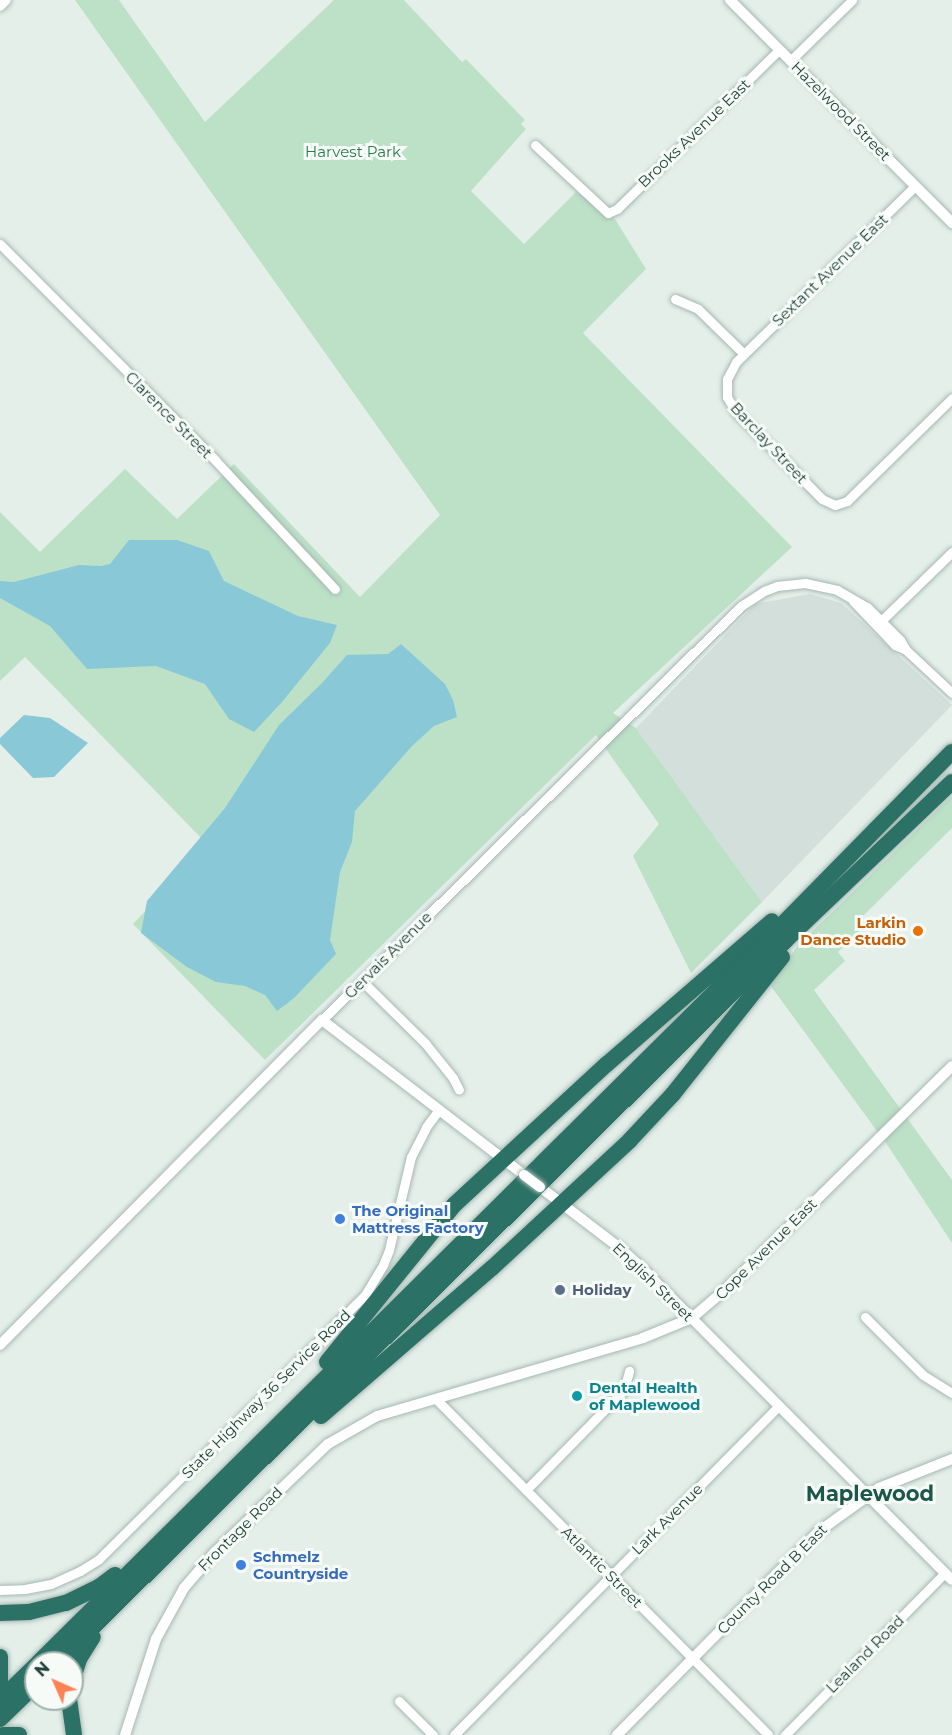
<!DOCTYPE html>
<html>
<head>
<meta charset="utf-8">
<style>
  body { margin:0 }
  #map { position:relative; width:952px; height:1735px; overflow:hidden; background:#e4efea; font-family:Montserrat,sans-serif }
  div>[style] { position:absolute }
  .built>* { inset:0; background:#d2dfda }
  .green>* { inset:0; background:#bce1c7 }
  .water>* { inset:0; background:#89c9d7 }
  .roads { filter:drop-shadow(0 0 2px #a6b8b2) drop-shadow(0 0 2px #a6b8b2) }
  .minor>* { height:9px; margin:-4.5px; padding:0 4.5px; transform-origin:4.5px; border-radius:4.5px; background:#fff }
  .tertiary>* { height:10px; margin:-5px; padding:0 5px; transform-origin:5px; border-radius:5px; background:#fff }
  .motorway>* { height:16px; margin:-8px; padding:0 8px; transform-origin:8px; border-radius:8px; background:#2b7165 }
  .bridges { filter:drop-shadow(0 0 2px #a6b8b2) drop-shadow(0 0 2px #a6b8b2) }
  .tertiary-bridge>* { height:10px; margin:-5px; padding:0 5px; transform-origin:5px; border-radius:5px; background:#fff }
  .dots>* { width:16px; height:16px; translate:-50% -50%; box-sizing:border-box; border:3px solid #f6fbf8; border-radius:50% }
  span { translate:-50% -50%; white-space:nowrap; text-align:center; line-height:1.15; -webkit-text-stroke:6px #f6fbf8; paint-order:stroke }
  .street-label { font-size:15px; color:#22423b }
  .park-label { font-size:15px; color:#287d4c }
  .food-label { font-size:15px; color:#c56008; font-weight:700 }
  .right { translate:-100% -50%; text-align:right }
  .shop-label { font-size:15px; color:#366cbe; font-weight:700 }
  .left { translate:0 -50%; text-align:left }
  .service-label { font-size:15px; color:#4e5e75; font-weight:700 }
  .culture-label { font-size:15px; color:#0d838f; font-weight:700 }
  .district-label { font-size:21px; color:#1c574a; font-weight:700 }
  .north { position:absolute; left:24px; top:1651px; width:60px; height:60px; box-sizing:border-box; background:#f6fbf8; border:2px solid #a1b1ac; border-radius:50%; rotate:315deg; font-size:16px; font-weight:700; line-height:24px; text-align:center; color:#22423b }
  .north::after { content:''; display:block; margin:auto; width:21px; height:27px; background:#fc8355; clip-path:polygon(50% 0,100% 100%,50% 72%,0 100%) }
</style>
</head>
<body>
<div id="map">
  <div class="built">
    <i style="clip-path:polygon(810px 594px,841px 603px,952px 705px,762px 902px,636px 728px,755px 604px)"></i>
  </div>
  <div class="green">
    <i style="clip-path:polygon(75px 0,119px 0,205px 122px,334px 0,404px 0,462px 62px,466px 59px,525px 120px,521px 124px,526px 129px,471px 191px,524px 244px,576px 192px,615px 219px,646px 269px,583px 333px,792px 547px,613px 713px,636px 728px,762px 902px,691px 973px,633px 856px,659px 824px,596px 735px,265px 1060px,133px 924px,208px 845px,25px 657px,0 681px,0 512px,40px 552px,125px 469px,177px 519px,234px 464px,360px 597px,440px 515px)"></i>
    <i style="clip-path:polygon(952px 796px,952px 828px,861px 918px,866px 925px,838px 952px,845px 961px,814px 990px,952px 1180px,952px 1243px,888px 1146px,770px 985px,798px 945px)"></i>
  </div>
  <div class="water">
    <i style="clip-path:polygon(129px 540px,177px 540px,209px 551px,224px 581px,298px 616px,337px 625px,330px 643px,282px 702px,254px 732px,229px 719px,205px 684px,156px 666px,87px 669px,50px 626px,0 598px,0 581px,14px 582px,79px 565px,101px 566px,110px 564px)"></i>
    <i style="clip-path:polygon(401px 644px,445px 684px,453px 700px,457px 717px,434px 726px,412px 746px,355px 811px,352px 842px,340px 872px,330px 940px,336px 954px,294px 998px,277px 1011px,265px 995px,245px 986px,216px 982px,187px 967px,141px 933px,147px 901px,225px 808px,279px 725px,322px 683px,347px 655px,388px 654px)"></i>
    <i style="clip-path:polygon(24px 715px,50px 718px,88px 743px,54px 777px,33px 778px,0 744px,0 738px)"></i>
  </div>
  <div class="roads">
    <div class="minor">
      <i style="left:790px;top:61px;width:87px;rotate:-44.5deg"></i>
      <i style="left:535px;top:145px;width:100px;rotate:43deg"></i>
      <i style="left:608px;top:213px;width:10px;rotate:-24deg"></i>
      <i style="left:617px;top:209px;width:227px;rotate:-44.5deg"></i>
      <i style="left:915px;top:186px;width:251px;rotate:135.5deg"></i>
      <i style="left:736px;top:362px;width:19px;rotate:118deg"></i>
      <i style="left:727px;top:379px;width:18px;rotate:90deg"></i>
      <i style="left:727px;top:397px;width:17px;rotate:59deg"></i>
      <i style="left:736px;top:412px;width:122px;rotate:45.3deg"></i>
      <i style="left:822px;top:499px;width:14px;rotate:25deg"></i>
      <i style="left:835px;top:505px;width:13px;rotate:-18deg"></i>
      <i style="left:847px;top:501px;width:147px;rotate:-44.4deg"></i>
      <i style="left:0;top:244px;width:305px;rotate:45.1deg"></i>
      <i style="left:215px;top:460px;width:176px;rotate:47.1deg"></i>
      <i style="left:675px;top:299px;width:25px;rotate:23deg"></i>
      <i style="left:698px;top:309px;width:64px;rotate:44.4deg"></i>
      <i style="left:853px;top:601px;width:61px;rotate:46.3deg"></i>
      <i style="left:895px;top:645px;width:12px;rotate:24deg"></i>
      <i style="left:881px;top:621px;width:99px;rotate:-44.2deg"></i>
      <i style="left:362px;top:981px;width:88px;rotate:44.5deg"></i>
      <i style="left:425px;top:1043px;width:45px;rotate:51.3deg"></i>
      <i style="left:453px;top:1078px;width:13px;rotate:63deg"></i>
      <i style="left:322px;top:1020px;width:589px;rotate:-44.66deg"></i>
      <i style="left:741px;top:606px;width:27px;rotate:-33deg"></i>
      <i style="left:764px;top:591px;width:14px;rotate:-21deg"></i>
      <i style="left:777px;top:586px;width:28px;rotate:-6deg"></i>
      <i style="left:805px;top:583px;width:33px;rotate:12deg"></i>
      <i style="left:837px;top:590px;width:34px;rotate:30deg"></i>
      <i style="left:867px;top:607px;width:47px;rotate:45deg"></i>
      <i style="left:900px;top:640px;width:12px;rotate:59deg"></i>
      <i style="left:906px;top:650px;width:63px;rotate:43.1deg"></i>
      <i style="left:865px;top:1317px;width:82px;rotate:45deg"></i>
      <i style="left:923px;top:1375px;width:34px;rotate:32deg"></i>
      <i style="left:436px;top:1399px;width:472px;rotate:45.3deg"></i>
      <i style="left:526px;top:1490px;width:140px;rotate:-45.6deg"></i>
      <i style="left:624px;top:1390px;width:20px;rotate:-75deg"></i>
      <i style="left:0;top:1590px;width:25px;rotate:-2deg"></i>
      <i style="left:25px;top:1589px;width:26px;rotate:-11deg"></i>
      <i style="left:51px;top:1584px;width:32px;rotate:-24deg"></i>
      <i style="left:80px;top:1571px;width:22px;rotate:-32deg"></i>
      <i style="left:99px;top:1559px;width:375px;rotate:-44.8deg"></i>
      <i style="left:365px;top:1295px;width:35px;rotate:-59deg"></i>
      <i style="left:383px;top:1265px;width:16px;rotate:-68deg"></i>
      <i style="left:389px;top:1250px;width:96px;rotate:-76.7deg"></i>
      <i style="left:411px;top:1157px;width:34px;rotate:-63deg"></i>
      <i style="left:426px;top:1127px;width:20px;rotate:-53deg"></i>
      <i style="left:399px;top:1701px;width:48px;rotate:45deg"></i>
      <i style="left:454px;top:1735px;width:462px;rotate:-45.4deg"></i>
      <i style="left:785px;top:1735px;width:228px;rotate:-45.4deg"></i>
    </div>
    <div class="tertiary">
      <i style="left:730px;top:0;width:315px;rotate:45.1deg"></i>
      <i style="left:0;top:6px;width:8px;rotate:-45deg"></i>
      <i style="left:540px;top:1187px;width:102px;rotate:37.4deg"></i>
      <i style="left:621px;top:1249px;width:30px;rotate:42deg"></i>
      <i style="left:643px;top:1269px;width:438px;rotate:45.2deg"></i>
      <i style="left:0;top:1345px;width:458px;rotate:-45.3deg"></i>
      <i style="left:322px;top:1020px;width:255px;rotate:37.5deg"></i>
      <i style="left:125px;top:1735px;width:101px;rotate:-72.1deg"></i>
      <i style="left:156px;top:1639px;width:58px;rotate:-61.2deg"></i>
      <i style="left:184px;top:1588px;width:48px;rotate:-49.3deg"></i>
      <i style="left:215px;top:1552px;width:156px;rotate:-43.7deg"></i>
      <i style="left:328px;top:1444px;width:56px;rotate:-29.7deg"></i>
      <i style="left:377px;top:1416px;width:277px;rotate:-16.3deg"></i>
      <i style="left:643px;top:1338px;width:53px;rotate:-22.2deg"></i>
      <i style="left:692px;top:1318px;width:46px;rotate:-40.6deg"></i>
      <i style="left:727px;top:1288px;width:316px;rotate:-44.6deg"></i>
      <i style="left:617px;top:1735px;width:286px;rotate:-45.3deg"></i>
      <i style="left:818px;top:1532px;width:75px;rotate:-35.8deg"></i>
      <i style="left:879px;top:1488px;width:79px;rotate:-21.7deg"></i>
    </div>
    <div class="motorway">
      <i style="left:327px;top:1362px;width:202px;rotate:-51deg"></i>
      <i style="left:454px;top:1205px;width:208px;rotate:-42.7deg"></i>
      <i style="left:607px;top:1064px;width:218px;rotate:-40.9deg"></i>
      <i style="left:321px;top:1416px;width:226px;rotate:-40.9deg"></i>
      <i style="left:492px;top:1268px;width:188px;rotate:-42.8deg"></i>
      <i style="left:630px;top:1140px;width:63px;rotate:-46.9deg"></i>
      <i style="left:673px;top:1094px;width:175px;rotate:-51.5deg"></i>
      <i style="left:0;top:1613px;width:29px;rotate:-2deg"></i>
      <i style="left:29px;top:1612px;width:38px;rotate:-14deg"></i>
      <i style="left:66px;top:1603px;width:37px;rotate:-26deg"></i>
      <i style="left:99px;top:1587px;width:20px;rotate:-37deg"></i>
      <i style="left:0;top:1657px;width:24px;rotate:90deg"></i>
      <i style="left:38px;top:1663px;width:1028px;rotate:-44.76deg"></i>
      <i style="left:768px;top:939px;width:262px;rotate:-45.5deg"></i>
      <i style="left:57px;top:1663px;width:1027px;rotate:-44.76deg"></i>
      <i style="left:786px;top:940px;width:229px;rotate:-43.6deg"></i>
      <i style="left:72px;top:1682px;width:24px;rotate:-73deg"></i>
      <i style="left:79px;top:1659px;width:26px;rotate:-58deg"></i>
      <i style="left:69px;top:1699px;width:36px;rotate:82deg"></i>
      <i style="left:0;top:1700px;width:50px;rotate:-44.2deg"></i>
      <i style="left:0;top:1719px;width:50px;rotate:-44.2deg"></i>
      <i style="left:3px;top:1735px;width:16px"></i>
    </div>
  </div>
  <div class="bridges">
    <div class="tertiary-bridge">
      <i style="left:524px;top:1175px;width:20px;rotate:37deg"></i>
    </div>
  </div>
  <div class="dots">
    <i style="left:918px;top:931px;background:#e8710a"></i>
    <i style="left:340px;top:1219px;background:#3f7fe0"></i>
    <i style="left:560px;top:1290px;background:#5c6f8a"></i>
    <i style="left:577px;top:1396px;background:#0f9aa8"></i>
    <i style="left:241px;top:1565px;background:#3f7fe0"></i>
  </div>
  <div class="street-label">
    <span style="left:841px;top:111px;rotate:45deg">Hazelwood Street</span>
    <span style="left:694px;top:133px;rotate:-44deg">Brooks Avenue East</span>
    <span style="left:830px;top:270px;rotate:-44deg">Sextant Avenue East</span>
    <span style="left:169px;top:415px;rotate:45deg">Clarence Street</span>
    <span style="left:769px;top:443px;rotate:47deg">Barclay Street</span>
    <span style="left:388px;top:955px;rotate:-45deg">Gervais Avenue</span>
    <span style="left:766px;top:1249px;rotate:-45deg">Cope Avenue East</span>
    <span style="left:653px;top:1282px;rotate:44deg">English Street</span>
    <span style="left:266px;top:1394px;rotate:-45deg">State Highway 36 Service Road</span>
    <span style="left:667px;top:1519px;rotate:-45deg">Lark Avenue</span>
    <span style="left:240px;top:1529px;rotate:-45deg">Frontage Road</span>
    <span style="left:602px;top:1567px;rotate:45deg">Atlantic Street</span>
    <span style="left:772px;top:1579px;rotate:-45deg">County Road B East</span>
    <span style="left:865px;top:1654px;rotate:-45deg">Lealand Road</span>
  </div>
  <div class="park-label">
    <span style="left:353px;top:152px">Harvest Park</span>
  </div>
  <div class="food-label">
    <span class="right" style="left:906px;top:931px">Larkin<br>Dance Studio</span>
  </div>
  <div class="shop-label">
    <span class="left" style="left:352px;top:1219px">The Original<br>Mattress Factory</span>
    <span class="left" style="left:253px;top:1565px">Schmelz<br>Countryside</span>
  </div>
  <div class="service-label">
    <span class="left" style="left:572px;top:1290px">Holiday</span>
  </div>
  <div class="culture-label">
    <span class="left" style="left:589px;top:1396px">Dental Health<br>of Maplewood</span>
  </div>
  <div class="district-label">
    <span style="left:870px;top:1494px">Maplewood</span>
  </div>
  <div class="north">N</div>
</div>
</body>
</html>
